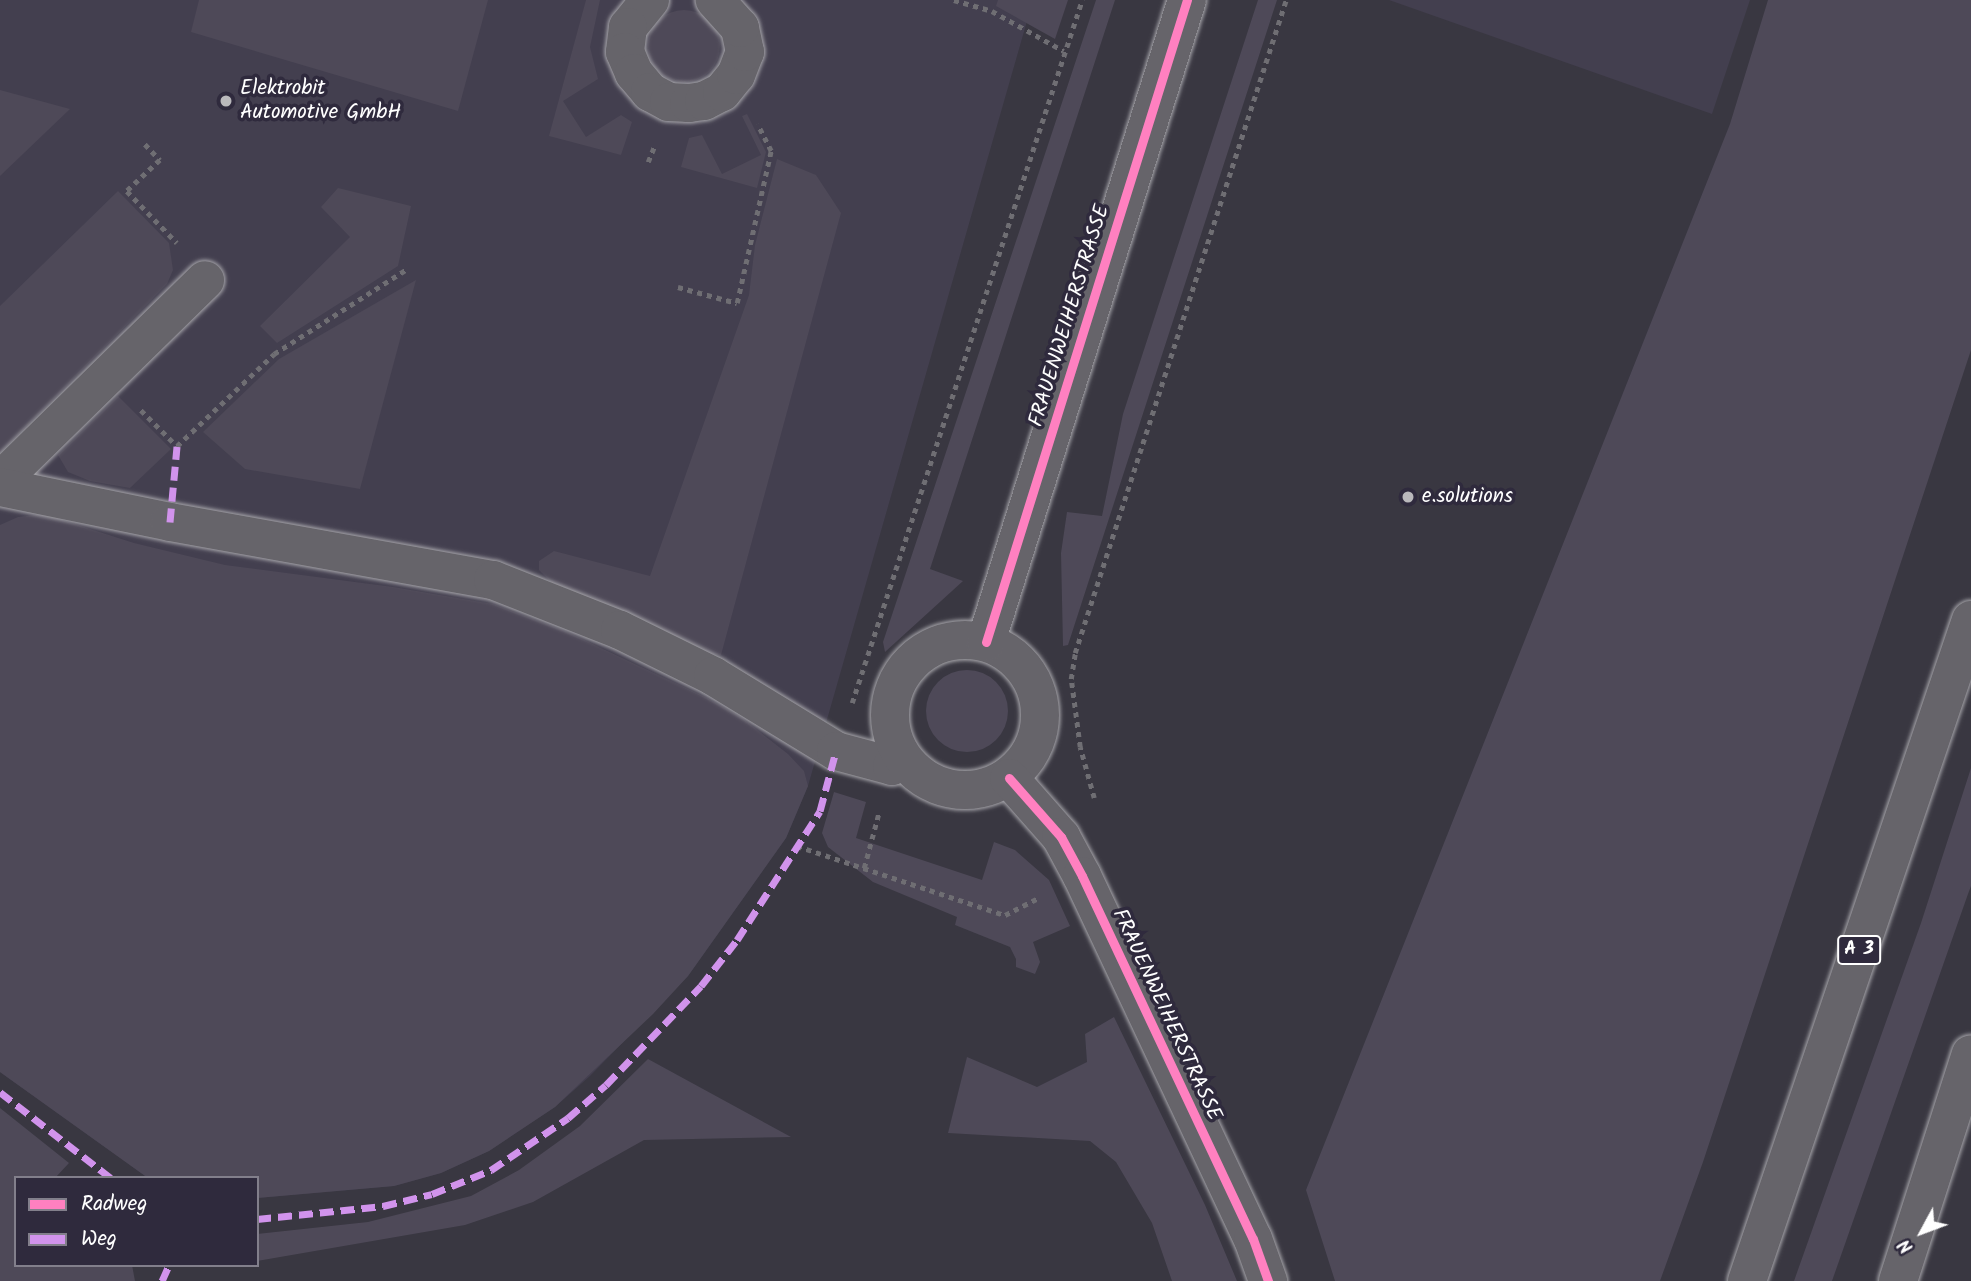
<!DOCTYPE html>
<html>
<head>
<meta charset="utf-8">
<style>
  body { margin:0 }
  #map { position:relative; width:1971px; height:1281px; overflow:hidden; background:#393741; font-family:Kalam,sans-serif }
  div>[style] { position:absolute }
  .built>* { inset:0; background:#433f4f }
  .green>* { inset:0; background:#4e4958 }
  .round { border-radius:50% }
  .path>* { height:4.5px; margin-top:-2.25px; transform-origin:0; background:repeating-linear-gradient(90deg,#6f6e73 0 5px,transparent 0 10px) }
  .roads { filter:drop-shadow(0 0 2px #a6a5aa) drop-shadow(0 0 2px #a6a5aa) }
  .minor>* { height:38px; margin:-19px; padding:0 19px; transform-origin:19px; border-radius:19px; background:#66646a }
  .minor>.ring { margin:-19px; padding:0; box-sizing:content-box; background:none; border:38px solid #66646a; border-radius:50% }
  .highway>* { height:38px; margin:-19px; padding:0 19px; transform-origin:19px; border-radius:19px; background:#66646a }
  .quiet>* { height:7px; margin-top:-3.5px; transform-origin:0; background:repeating-linear-gradient(90deg,#d193ec 0 14px,transparent 0 21px) }
  .cycleway>* { height:9px; margin:-4.5px; padding:0 4.5px; transform-origin:4.5px; border-radius:4.5px; background:#ff80c0 }
  .dots>* { width:19px; height:19px; translate:-50% -50%; box-sizing:border-box; border:4px solid #2f2a3d; border-radius:50% }
  span { translate:-50% -50%; white-space:nowrap; text-align:center; line-height:1.15; -webkit-text-stroke:7px #2f2a3d; paint-order:stroke }
  .shield-label span { padding:2px 5px; background:#2f2a3d; border:2px solid; border-radius:5px; -webkit-text-stroke-width:0 }
  .shield-label { font-size:19px; color:#fff; font-weight:700 }
  .poi-label { font-size:21px; color:#fff }
  .left { translate:0 -50%; text-align:left }
  .street-label { font-size:21px; color:#fff }
  .legend { position:absolute; left:14px; top:1176px; width:245px; height:91px; box-sizing:border-box; background:#2f2a3d; border:2px solid #827f8b; margin:0; padding:9px 12px; list-style:none; font-size:21px; color:#fff }
  .legend li { display:flex; align-items:center; gap:14px; height:35px }
  .legend b { width:35px; border:2px solid #827f8b }
  .north { position:absolute; left:1887px; top:1197px; width:70px; height:70px; -webkit-text-stroke:5px #2f2a3d; paint-order:stroke; rotate:229deg; font-size:19px; font-weight:700; line-height:28px; text-align:center; color:#fff }
  .north::after { content:''; display:block; margin:auto; width:24px; height:32px; background:#fff; clip-path:polygon(50% 0,100% 100%,50% 72%,0 100%) }
</style>
</head>
<body>
<div id="map">
  <div class="built">
    <i style="clip-path:polygon(0 0,1033px 0,808px 786px,786px 838px,688px 976px,590px 1076px,555px 1107px,489px 1151px,441px 1173px,394px 1186px,257px 1198px,257px 1178px,148px 1178px,0 1072px)"></i>
    <i style="clip-path:polygon(1389px 0,1750px 0,1712px 114px)"></i>
  </div>
  <div class="green">
    <i style="clip-path:polygon(199px 0,488px 0,458px 111px,191px 32px)"></i>
    <i style="clip-path:polygon(586px 0,600px 0,590px 47px,598px 79px,563px 101px,586px 137px,621px 115px,632px 122px,621px 155px,549px 136px)"></i>
    <i style="clip-path:polygon(998px 0,1068px 0,1055px 39px,996px 6px)"></i>
    <i style="clip-path:polygon(1096px 0,1115px 0,930px 569px,963px 581px,885px 652px,883px 642px)"></i>
    <i style="clip-path:polygon(1258px 0,1277px 0,1068px 645px,1063px 646px,1061px 553px,1067px 512px,1102px 516px,1123px 414px)"></i>
    <i style="clip-path:polygon(1768px 0,1971px 0,1971px 350px,1703px 1162px,1660px 1281px,1335px 1281px,1306px 1190px,1730px 124px)"></i>
    <i class="round" style="left:648px;top:10px;width:72px;height:72px"></i>
    <i style="clip-path:polygon(0 90px,70px 109px,0 176px)"></i>
    <i style="clip-path:polygon(747px 114px,766px 152px,757px 188px,681px 167px,689px 138px,702px 135px,722px 174px,761px 155px,742px 116px)"></i>
    <i style="clip-path:polygon(777px 159px,816px 175px,841px 213px,721px 655px,702px 653px,553px 584px,539px 570px,539px 561px,554px 551px,650px 576px,749px 295px,755px 245px)"></i>
    <i style="clip-path:polygon(338px 188px,411px 206px,398px 266px,277px 343px,260px 326px,350px 237px,321px 207px)"></i>
    <i style="clip-path:polygon(118px 191px,169px 243px,173px 270px,167px 284px,0 453px,0 306px)"></i>
    <i style="clip-path:polygon(416px 280px,360px 489px,245px 469px,203px 432px,279px 359px)"></i>
    <i style="clip-path:polygon(118px 396px,171px 449px,130px 488px,90px 481px,68px 472px,58px 455px)"></i>
    <i style="clip-path:polygon(43px 514px,134px 543px,225px 565px,393px 587px,493px 604px,565px 631px,707px 698px,742px 718px,788px 754px,804px 771px,808px 786px,786px 838px,688px 976px,653px 1014px,555px 1107px,489px 1151px,441px 1173px,394px 1186px,257px 1198px,257px 1178px,148px 1178px,0 1072px,0 525px,18px 517px)"></i>
    <i class="round" style="left:926px;top:670px;width:82px;height:82px"></i>
    <i style="clip-path:polygon(1971px 768px,1971px 886px,1968px 894px,1832px 1281px,1794px 1281px,1921px 923px)"></i>
    <i style="clip-path:polygon(834px 792px,866px 802px,856px 838px,982px 880px,994px 842px,1015px 850px,1049px 880px,1070px 926px,1033px 942px,1040px 962px,1035px 974px,1016px 967px,1016px 959px,1010px 947px,955px 925px,957px 917px,873px 882px,828px 847px,822px 833px)"></i>
    <i style="clip-path:polygon(1114px 1017px,1205px 1205px,1237px 1281px,1172px 1281px,1152px 1223px,1116px 1162px,1090px 1141px,948px 1133px,967px 1057px,1037px 1087px,1087px 1062px,1085px 1034px)"></i>
    <i style="clip-path:polygon(648px 1059px,791px 1137px,644px 1140px,533px 1202px,465px 1225px,257px 1261px,257px 1234px,368px 1222px,471px 1196px,519px 1170px,580px 1126px)"></i>
    <i style="clip-path:polygon(0 1108px,69px 1163px,55px 1178px,16px 1178px,16px 1265px,132px 1265px,135px 1281px,0 1281px)"></i>
  </div>
  <div class="path">
    <i style="left:954px;top:0;width:40px;rotate:16deg"></i>
    <i style="left:992px;top:11px;width:82px;rotate:29.1deg"></i>
    <i style="left:145px;top:144px;width:22px;rotate:47deg"></i>
    <i style="left:160px;top:160px;width:45px;rotate:136.8deg"></i>
    <i style="left:127px;top:191px;width:72px;rotate:46.1deg"></i>
    <i style="left:648px;top:162px;width:16px;rotate:-68deg"></i>
    <i style="left:678px;top:287px;width:61px;rotate:15.2deg"></i>
    <i style="left:737px;top:303px;width:156px;rotate:-77.4deg"></i>
    <i style="left:771px;top:151px;width:30px;rotate:-117deg"></i>
    <i style="left:141px;top:410px;width:51px;rotate:45deg"></i>
    <i style="left:177px;top:446px;width:134px;rotate:-43.5deg"></i>
    <i style="left:274px;top:354px;width:158px;rotate:-32.6deg"></i>
    <i style="left:852px;top:703px;width:740px;rotate:-71.88deg"></i>
    <i style="left:1094px;top:798px;width:53px;rotate:-105.4deg"></i>
    <i style="left:1080px;top:747px;width:69px;rotate:-97.5deg"></i>
    <i style="left:1071px;top:679px;width:26px;rotate:-81deg"></i>
    <i style="left:1075px;top:653px;width:686px;rotate:-72.09deg"></i>
    <i style="left:797px;top:846px;width:219px;rotate:18.4deg"></i>
    <i style="left:1005px;top:915px;width:39px;rotate:-27deg"></i>
    <i style="left:864px;top:868px;width:58px;rotate:-75deg"></i>
  </div>
  <div class="roads">
    <div class="minor">
      <i style="left:650px;top:0;width:35px;rotate:129deg"></i>
      <i style="left:628px;top:27px;width:25px;rotate:97deg"></i>
      <i style="left:625px;top:52px;width:23px;rotate:67deg"></i>
      <i style="left:634px;top:73px;width:25px;rotate:50deg"></i>
      <i style="left:650px;top:92px;width:21px;rotate:28deg"></i>
      <i style="left:669px;top:102px;width:20px;rotate:3deg"></i>
      <i style="left:689px;top:103px;width:15px;rotate:-8deg"></i>
      <i style="left:704px;top:101px;width:20px;rotate:-27deg"></i>
      <i style="left:722px;top:92px;width:22px;rotate:-51deg"></i>
      <i style="left:736px;top:75px;width:25px;rotate:-69deg"></i>
      <i style="left:745px;top:52px;width:25px;rotate:-102deg"></i>
      <i style="left:740px;top:28px;width:38px;rotate:-132deg"></i>
      <i style="left:0;top:481px;width:287px;rotate:-44.4deg"></i>
      <i style="left:0;top:487px;width:174px;rotate:11.6deg"></i>
      <i style="left:170px;top:522px;width:328px;rotate:10.2deg"></i>
      <i style="left:493px;top:580px;width:136px;rotate:21.5deg"></i>
      <i style="left:620px;top:630px;width:104px;rotate:26.3deg"></i>
      <i style="left:713px;top:676px;width:144px;rotate:31.4deg"></i>
      <i style="left:836px;top:751px;width:58px;rotate:15deg"></i>
      <i style="left:892px;top:766px;width:13px;rotate:-29deg"></i>
      <i class="ring" style="left:890px;top:640px;width:112px;height:112px"></i>
      <i style="left:986px;top:642px;width:673px;rotate:-72.62deg"></i>
      <i style="left:1009px;top:778px;width:79px;rotate:48.6deg"></i>
      <i style="left:1061px;top:837px;width:44px;rotate:61.7deg"></i>
      <i style="left:1082px;top:876px;width:401px;rotate:64.8deg"></i>
      <i style="left:1253px;top:1239px;width:45px;rotate:70.3deg"></i>
    </div>
    <div class="highway">
      <i style="left:1747px;top:1281px;width:698px;rotate:-71.28deg"></i>
      <i style="left:1898px;top:1281px;width:238px;rotate:-72.2deg"></i>
    </div>
  </div>
  <div class="quiet">
    <i style="left:170px;top:522px;width:76px;rotate:-84.7deg"></i>
    <i style="left:0;top:1092px;width:140px;rotate:37.8deg"></i>
    <i style="left:257px;top:1219px;width:127px;rotate:-5.9deg"></i>
    <i style="left:383px;top:1206px;width:50px;rotate:-13.8deg"></i>
    <i style="left:432px;top:1194px;width:64px;rotate:-22.1deg"></i>
    <i style="left:491px;top:1170px;width:93px;rotate:-34deg"></i>
    <i style="left:568px;top:1118px;width:50px;rotate:-41deg"></i>
    <i style="left:606px;top:1085px;width:137px;rotate:-46.2deg"></i>
    <i style="left:701px;top:986px;width:58px;rotate:-52deg"></i>
    <i style="left:737px;top:940px;width:153px;rotate:-57.2deg"></i>
    <i style="left:820px;top:811px;width:62px;rotate:-75.1deg"></i>
    <i style="left:162px;top:1281px;width:17px;rotate:-66deg"></i>
  </div>
  <div class="cycleway">
    <i style="left:986px;top:642px;width:673px;rotate:-72.62deg"></i>
    <i style="left:1009px;top:778px;width:79px;rotate:48.6deg"></i>
    <i style="left:1061px;top:837px;width:44px;rotate:61.7deg"></i>
    <i style="left:1082px;top:876px;width:401px;rotate:64.8deg"></i>
    <i style="left:1253px;top:1239px;width:45px;rotate:70.3deg"></i>
  </div>
  <div class="dots">
    <i style="left:226px;top:101px;background:#bab9bc"></i>
    <i style="left:1408px;top:497px;background:#bab9bc"></i>
  </div>
  <div class="shield-label">
    <span style="left:1859px;top:950px">A 3</span>
  </div>
  <div class="poi-label">
    <span class="left" style="left:240px;top:101px">Elektrobit<br>Automotive GmbH</span>
    <span class="left" style="left:1422px;top:497px">e.solutions</span>
  </div>
  <div class="street-label">
    <span style="left:1070px;top:316px;rotate:-73deg">FRAUENWEIHERSTRASSE</span>
    <span style="left:1166px;top:1015px;rotate:65deg">FRAUENWEIHERSTRASSE</span>
  </div>
  <ul class="legend">
  <li><b style="height:9px;background:#ff80c0"></b>Radweg</li>
  <li><b style="height:9px;background:#d193ec"></b>Weg</li>
  </ul>
  <div class="north">N</div>
</div>
</body>
</html>
